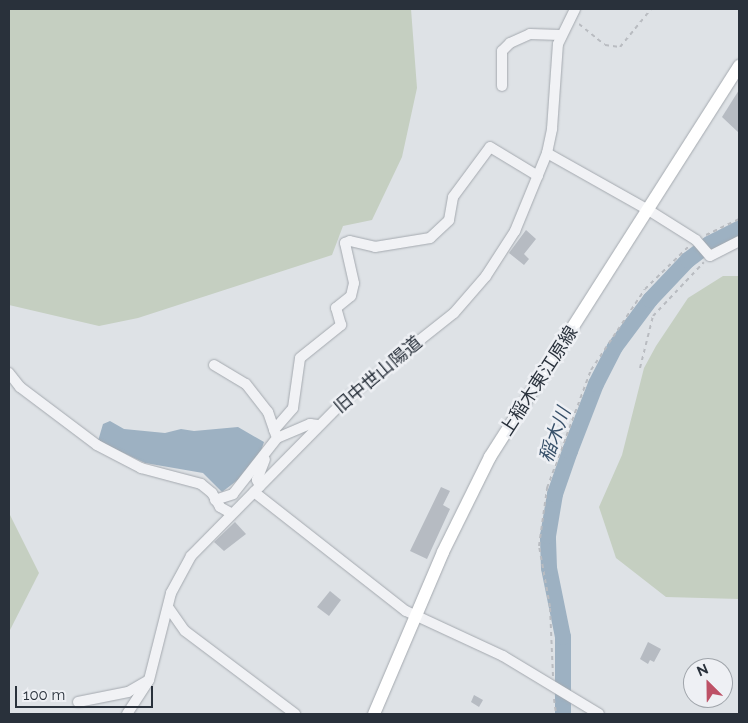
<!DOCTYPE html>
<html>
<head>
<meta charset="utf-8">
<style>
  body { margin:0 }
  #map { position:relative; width:748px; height:723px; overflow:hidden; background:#dee2e6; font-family:Raleway,"Noto Sans JP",sans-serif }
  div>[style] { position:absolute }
  .green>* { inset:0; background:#c5cfc1 }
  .water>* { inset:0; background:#9db1c2 }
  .river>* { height:16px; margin:-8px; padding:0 8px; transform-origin:8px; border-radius:8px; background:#9db1c2 }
  .building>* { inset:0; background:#b6bbc2 }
  .path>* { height:2px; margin-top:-1px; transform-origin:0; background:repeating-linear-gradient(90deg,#b9bcc1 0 4px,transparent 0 8px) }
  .roads { filter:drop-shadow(0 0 1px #a4a9af) drop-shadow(0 0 1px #a4a9af) }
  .minor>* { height:10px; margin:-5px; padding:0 5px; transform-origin:5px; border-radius:5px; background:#f1f2f5 }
  .major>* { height:12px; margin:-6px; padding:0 6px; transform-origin:6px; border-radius:6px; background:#fff }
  span { translate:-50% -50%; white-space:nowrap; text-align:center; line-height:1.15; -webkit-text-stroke:5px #eef0f4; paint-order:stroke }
  .street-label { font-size:18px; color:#29313b }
  .water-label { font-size:19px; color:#38516a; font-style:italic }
  .frame { position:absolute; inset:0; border:10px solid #29313b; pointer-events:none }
  .north { position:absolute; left:683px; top:658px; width:50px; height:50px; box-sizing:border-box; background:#eef0f4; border:1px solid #9fa4aa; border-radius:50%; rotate:337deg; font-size:14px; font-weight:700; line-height:20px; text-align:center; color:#29313b }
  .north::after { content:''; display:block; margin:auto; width:18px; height:22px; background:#bd5166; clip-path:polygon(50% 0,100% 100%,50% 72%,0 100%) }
  .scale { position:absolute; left:15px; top:686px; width:138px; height:22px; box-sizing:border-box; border:2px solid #29313b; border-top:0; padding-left:6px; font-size:15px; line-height:18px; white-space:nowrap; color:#29313b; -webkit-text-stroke:4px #eef0f4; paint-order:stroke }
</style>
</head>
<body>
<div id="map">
  <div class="green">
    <i style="clip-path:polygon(9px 9px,411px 9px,417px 88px,402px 157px,372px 220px,343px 226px,332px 255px,138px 318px,99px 326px,9px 305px)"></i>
    <i style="clip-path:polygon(723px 276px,739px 276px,739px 599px,666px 597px,616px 558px,599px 507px,622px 455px,644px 368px,656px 346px,688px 298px)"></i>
    <i style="clip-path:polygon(9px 513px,39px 573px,9px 632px)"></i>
  </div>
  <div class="water">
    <i style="clip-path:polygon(110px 421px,124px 429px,165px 433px,181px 429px,194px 431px,238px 427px,264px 442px,261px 451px,243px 476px,222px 492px,203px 473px,145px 463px,98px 441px,103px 424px)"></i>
  </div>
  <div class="river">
    <i style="left:563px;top:714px;width:77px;rotate:-90deg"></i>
    <i style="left:563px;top:637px;width:70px;rotate:-101.5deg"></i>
    <i style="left:549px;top:568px;width:32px;rotate:-92deg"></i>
    <i style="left:548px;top:536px;width:43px;rotate:-80.5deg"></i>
    <i style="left:555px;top:494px;width:46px;rotate:-70.8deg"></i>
    <i style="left:570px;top:451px;width:72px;rotate:-68.8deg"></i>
    <i style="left:596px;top:384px;width:42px;rotate:-62.8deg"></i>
    <i style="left:615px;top:347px;width:59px;rotate:-53.3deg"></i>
    <i style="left:650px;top:300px;width:55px;rotate:-46.5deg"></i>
    <i style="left:688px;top:260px;width:26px;rotate:-37deg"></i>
    <i style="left:709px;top:244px;width:34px;rotate:-27deg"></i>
  </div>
  <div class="building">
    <i style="clip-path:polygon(739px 90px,739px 133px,722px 117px)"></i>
    <i style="clip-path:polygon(526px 230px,536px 239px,524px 254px,529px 259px,524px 265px,509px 253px)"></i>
    <i style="clip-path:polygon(441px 487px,450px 491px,443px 505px,450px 509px,427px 559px,410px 551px)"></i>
    <i style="clip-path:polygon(235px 522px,246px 534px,224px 551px,214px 542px)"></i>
    <i style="clip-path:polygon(330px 591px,341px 600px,329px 616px,317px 607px)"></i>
    <i style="clip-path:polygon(648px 642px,661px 649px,654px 662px,650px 660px,648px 664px,640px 659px)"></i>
    <i style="clip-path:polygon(474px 695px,483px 700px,479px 707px,471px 702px)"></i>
  </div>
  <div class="path">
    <i style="left:579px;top:24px;width:33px;rotate:39deg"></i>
    <i style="left:605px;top:45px;width:15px;rotate:8deg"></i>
    <i style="left:620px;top:47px;width:49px;rotate:-50.8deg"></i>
    <i style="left:706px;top:235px;width:37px;rotate:-26deg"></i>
    <i style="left:640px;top:368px;width:54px;rotate:-76deg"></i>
    <i style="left:653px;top:316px;width:74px;rotate:-46.6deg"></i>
    <i style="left:553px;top:676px;width:69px;rotate:-92.5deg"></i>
    <i style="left:550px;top:607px;width:62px;rotate:-100.2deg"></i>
    <i style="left:539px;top:546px;width:59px;rotate:-82.1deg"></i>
    <i style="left:547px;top:488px;width:126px;rotate:-69.6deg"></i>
    <i style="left:591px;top:370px;width:97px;rotate:-56.3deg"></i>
    <i style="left:645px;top:289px;width:62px;rotate:-44.3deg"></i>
    <i style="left:554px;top:699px;width:15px;rotate:82deg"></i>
  </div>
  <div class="roads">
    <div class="minor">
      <i style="left:502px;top:86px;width:35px;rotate:-90deg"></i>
      <i style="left:502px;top:51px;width:11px;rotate:-45deg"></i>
      <i style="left:510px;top:43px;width:22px;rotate:-24deg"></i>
      <i style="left:530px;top:34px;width:30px;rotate:2deg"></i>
      <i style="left:547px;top:153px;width:118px;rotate:29.4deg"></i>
      <i style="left:650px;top:211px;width:54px;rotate:32.2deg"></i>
      <i style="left:696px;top:240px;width:21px;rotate:49deg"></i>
      <i style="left:710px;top:256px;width:33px;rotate:-27deg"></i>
      <i style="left:214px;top:365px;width:37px;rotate:31deg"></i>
      <i style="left:246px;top:384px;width:36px;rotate:52deg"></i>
      <i style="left:268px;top:412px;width:24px;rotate:71deg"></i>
      <i style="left:9px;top:373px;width:18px;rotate:52deg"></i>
      <i style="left:20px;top:387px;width:96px;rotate:37deg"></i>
      <i style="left:97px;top:445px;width:50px;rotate:27.6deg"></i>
      <i style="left:141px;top:468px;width:62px;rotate:14.9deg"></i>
      <i style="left:201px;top:484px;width:14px;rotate:39deg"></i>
      <i style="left:212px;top:493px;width:16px;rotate:60deg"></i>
      <i style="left:220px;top:507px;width:13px;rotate:29deg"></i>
      <i style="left:274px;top:430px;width:29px;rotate:-49deg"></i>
      <i style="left:293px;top:408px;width:50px;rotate:-82deg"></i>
      <i style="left:300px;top:358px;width:53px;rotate:-38.8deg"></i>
      <i style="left:341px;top:325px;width:18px;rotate:-106deg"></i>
      <i style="left:336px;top:308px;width:19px;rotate:-39deg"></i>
      <i style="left:351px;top:296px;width:13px;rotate:-77deg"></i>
      <i style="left:354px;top:283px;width:41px;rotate:-102.7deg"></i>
      <i style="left:345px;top:243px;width:5px;rotate:-22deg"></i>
      <i style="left:350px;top:241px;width:26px;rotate:13deg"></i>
      <i style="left:375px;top:247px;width:56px;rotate:-9.3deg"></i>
      <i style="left:430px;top:238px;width:26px;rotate:-43deg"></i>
      <i style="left:449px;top:220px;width:23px;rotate:-80deg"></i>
      <i style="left:453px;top:197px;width:62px;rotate:-53.5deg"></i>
      <i style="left:490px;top:147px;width:56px;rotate:31.1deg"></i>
      <i style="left:260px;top:486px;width:7px;rotate:-117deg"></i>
      <i style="left:257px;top:480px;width:22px;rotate:-69deg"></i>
      <i style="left:254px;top:492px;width:193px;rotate:38.1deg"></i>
      <i style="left:406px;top:611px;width:107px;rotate:24.9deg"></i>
      <i style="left:503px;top:656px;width:112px;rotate:31.1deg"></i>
      <i style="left:215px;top:500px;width:19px;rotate:-18deg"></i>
      <i style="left:233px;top:494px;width:71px;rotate:-51.8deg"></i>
      <i style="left:277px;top:438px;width:36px;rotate:-23deg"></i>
      <i style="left:310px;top:424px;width:8px;rotate:7deg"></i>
      <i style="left:168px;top:607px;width:29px;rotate:55deg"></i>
      <i style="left:185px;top:631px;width:138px;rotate:37deg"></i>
      <i style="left:78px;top:702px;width:51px;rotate:-11.3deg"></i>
      <i style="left:128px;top:692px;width:24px;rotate:-30deg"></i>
      <i style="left:127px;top:714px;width:40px;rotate:-57.1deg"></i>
      <i style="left:149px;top:680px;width:90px;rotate:-75.8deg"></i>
      <i style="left:171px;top:593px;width:42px;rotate:-61.6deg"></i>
      <i style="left:191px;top:556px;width:223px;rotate:-45.4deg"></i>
      <i style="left:348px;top:397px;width:135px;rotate:-38.4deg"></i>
      <i style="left:454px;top:313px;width:49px;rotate:-49.1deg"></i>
      <i style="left:486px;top:276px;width:54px;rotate:-57.2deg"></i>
      <i style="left:515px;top:231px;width:84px;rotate:-67.7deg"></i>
      <i style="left:547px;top:153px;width:25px;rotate:-78deg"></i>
      <i style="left:552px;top:129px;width:85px;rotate:-86deg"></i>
      <i style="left:558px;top:44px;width:39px;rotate:-64deg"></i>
    </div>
    <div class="major">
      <i style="left:374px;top:714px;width:176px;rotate:-66.9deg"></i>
      <i style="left:443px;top:552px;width:106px;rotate:-63.7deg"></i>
      <i style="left:490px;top:457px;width:464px;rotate:-57.5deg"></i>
    </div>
  </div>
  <div class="street-label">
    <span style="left:378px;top:375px;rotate:-40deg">旧中世山陽道</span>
    <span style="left:539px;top:381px;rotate:-57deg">上稲木東江原線</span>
  </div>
  <div class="water-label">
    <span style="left:555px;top:435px;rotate:-70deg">稲木川</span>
  </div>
  <div class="frame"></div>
  <div class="north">N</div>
  <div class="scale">100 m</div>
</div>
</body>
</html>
